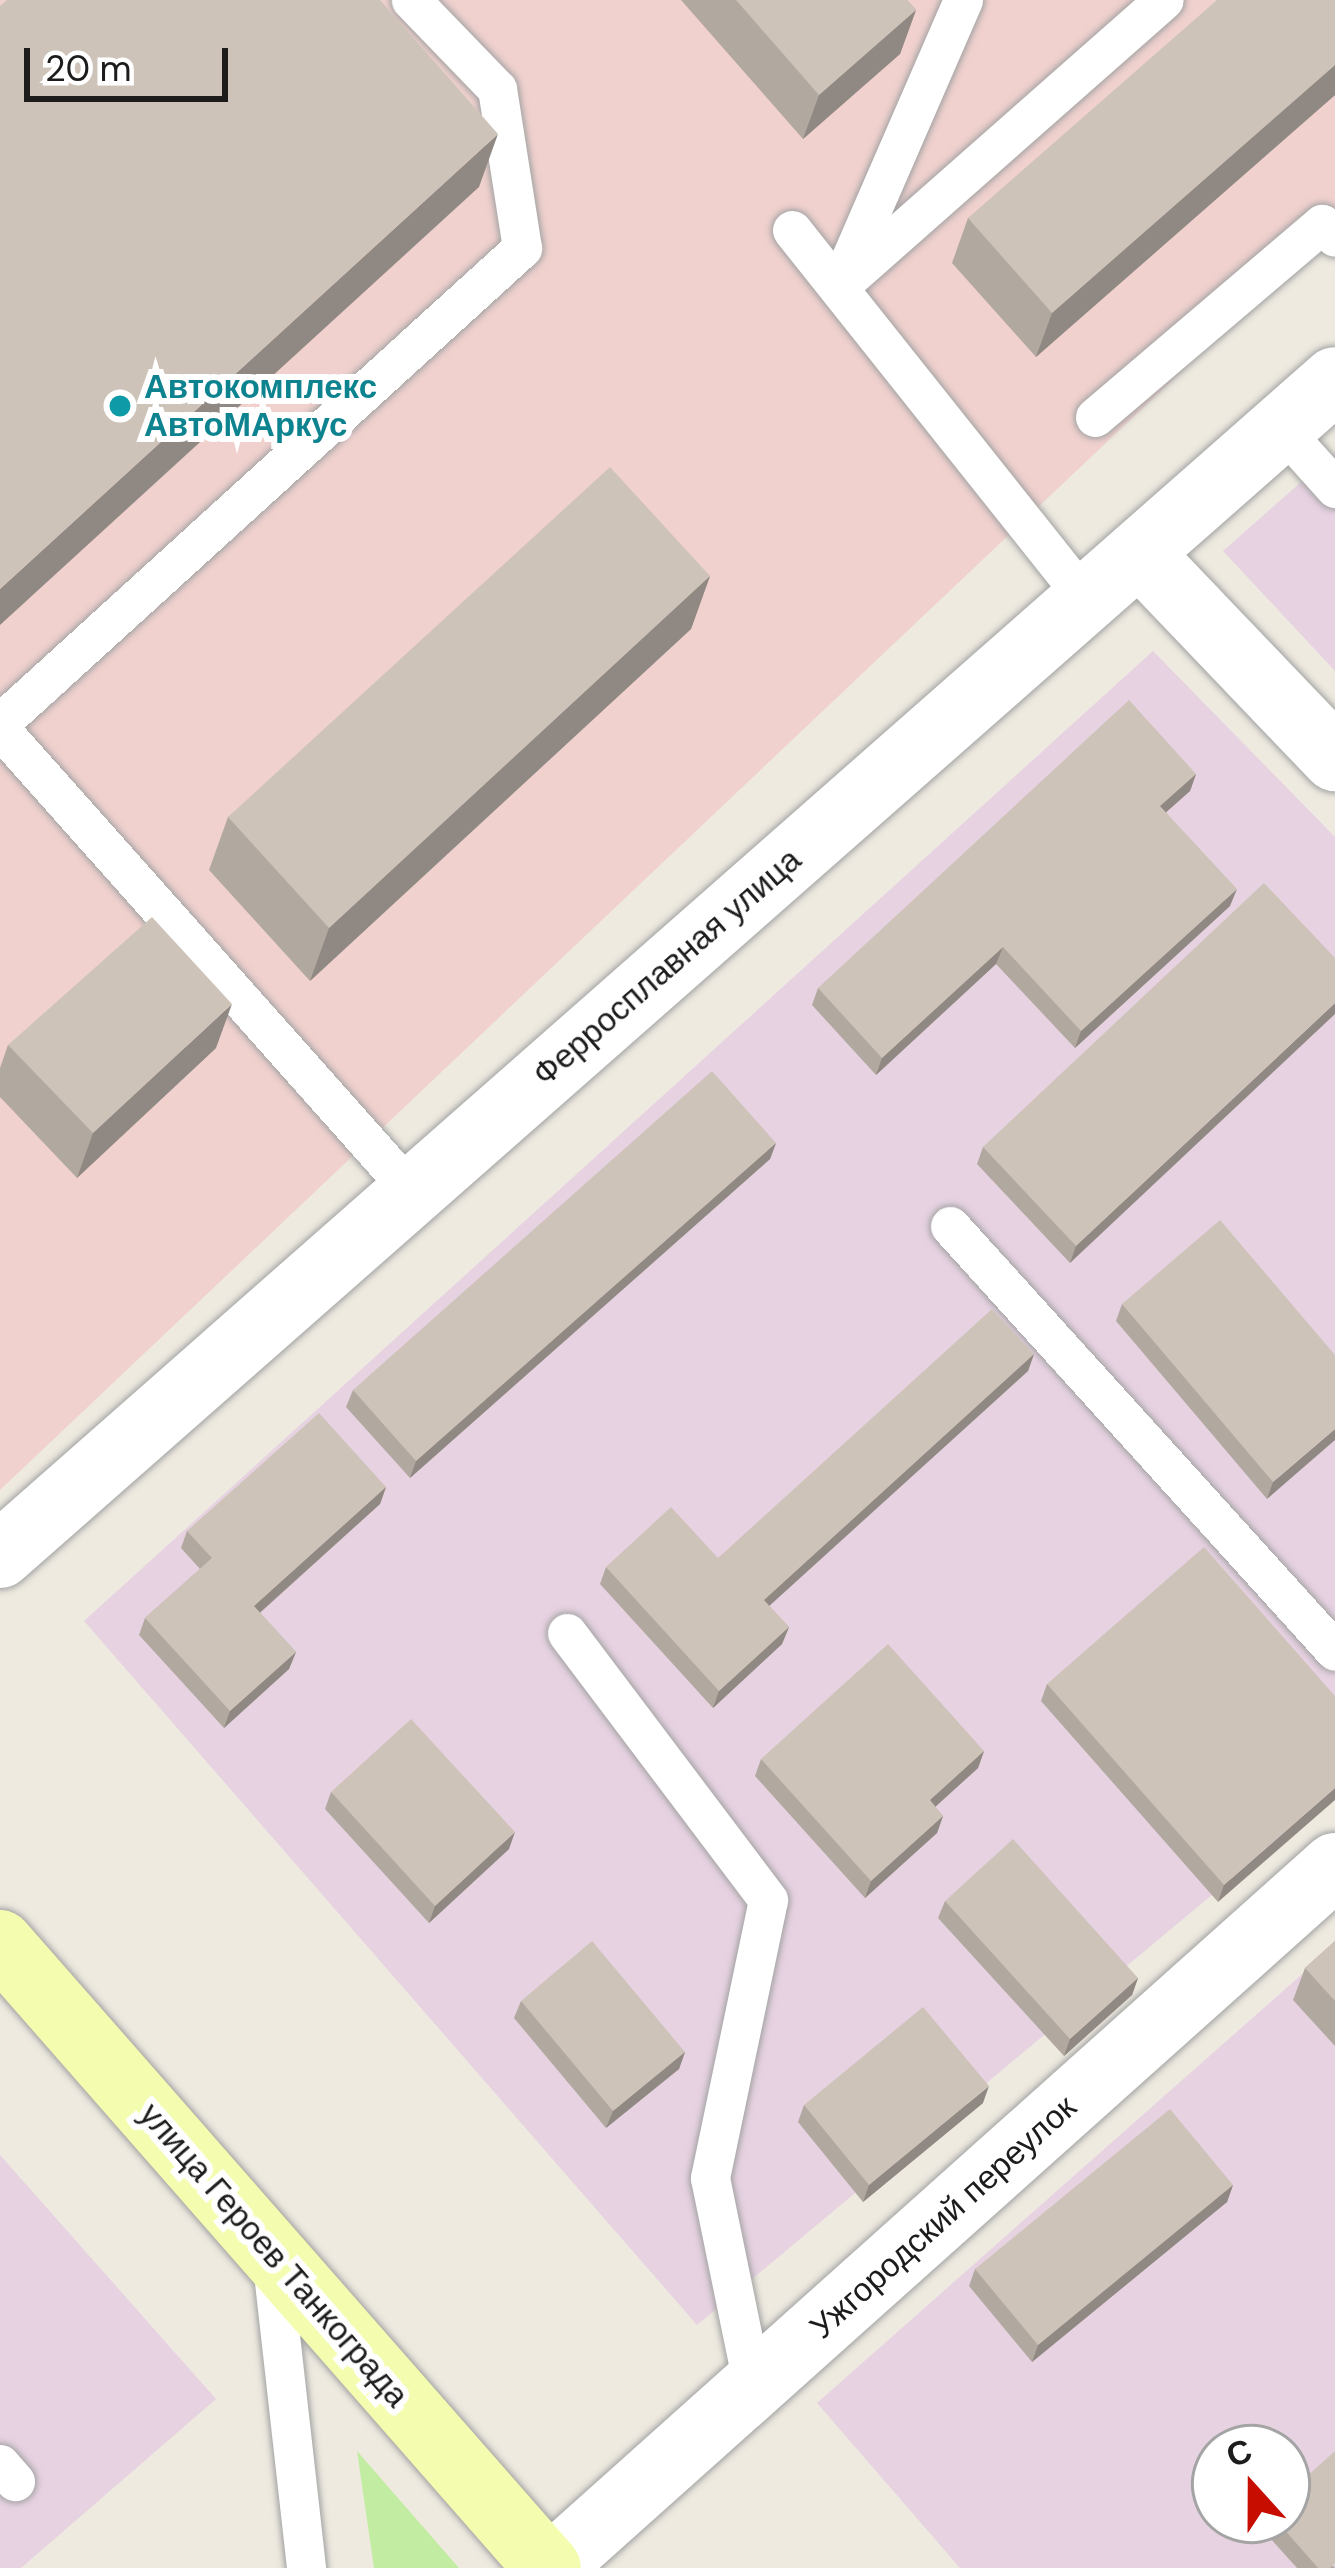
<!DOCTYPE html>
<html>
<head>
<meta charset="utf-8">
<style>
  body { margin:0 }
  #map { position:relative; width:1335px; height:2568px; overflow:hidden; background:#eeeae0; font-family:"DM Sans",sans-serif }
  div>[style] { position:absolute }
  .commercial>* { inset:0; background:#f0d1ce }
  .industrial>* { inset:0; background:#e7d2e2 }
  .grass>* { inset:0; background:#c2eca2 }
  .roads { filter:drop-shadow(0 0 3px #a3a3a3) drop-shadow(0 0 3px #a3a3a3) }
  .lane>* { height:39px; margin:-19.5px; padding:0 19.5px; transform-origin:19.5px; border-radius:19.5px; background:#fff }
  .street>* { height:66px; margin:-33px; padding:0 33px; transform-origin:33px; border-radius:33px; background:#fff }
  .secondary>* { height:66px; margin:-33px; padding:0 33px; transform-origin:33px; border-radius:33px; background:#f4fdaf }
  .wall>* { inset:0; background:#b1a89f }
  .shaded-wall>* { inset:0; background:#908882 }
  .building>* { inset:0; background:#cec3b9 }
  .dots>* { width:33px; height:33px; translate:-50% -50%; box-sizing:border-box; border:6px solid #fff; border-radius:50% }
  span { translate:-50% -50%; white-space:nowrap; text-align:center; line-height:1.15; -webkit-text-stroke:12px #fff; paint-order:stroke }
  .culture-label { font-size:33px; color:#0d838f; font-weight:700 }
  .left { translate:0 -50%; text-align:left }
  .street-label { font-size:33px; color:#1c1c1c }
  .north { position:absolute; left:1191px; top:2424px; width:120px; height:120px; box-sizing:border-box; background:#fff; border:3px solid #a4a4a4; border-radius:50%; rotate:339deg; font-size:33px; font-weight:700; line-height:48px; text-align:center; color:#1c1c1c }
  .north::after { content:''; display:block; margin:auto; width:42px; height:54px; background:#c70c00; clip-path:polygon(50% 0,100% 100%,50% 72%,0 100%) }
  .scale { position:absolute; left:24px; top:48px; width:204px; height:54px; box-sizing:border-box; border:6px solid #1c1c1c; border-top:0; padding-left:15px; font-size:36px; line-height:42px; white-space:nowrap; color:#1c1c1c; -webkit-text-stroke:9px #fff; paint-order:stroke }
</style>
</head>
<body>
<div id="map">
  <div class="commercial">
    <i style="clip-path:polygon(0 0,1335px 0,1335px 226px,0 1490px)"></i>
  </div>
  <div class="industrial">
    <i style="clip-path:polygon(1335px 452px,1335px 671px,1223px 551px)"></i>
    <i style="clip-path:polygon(1153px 651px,1335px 837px,1335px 1792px,697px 2325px,84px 1621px)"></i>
    <i style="clip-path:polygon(evenodd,1335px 1945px,1335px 2568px,960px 2568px,817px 2403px,1335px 1945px,1215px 2448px,1287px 2448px,1287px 2520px,1215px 2520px,1215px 2448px)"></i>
    <i style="clip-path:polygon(0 2155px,216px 2399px,21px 2568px,0 2568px)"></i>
  </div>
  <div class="grass">
    <i style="clip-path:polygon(357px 2451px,459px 2568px,374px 2568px)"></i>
  </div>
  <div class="roads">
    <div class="lane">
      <i style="left:963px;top:0;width:313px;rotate:113.5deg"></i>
      <i style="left:838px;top:287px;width:434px;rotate:-41.4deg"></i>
      <i style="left:792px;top:230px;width:472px;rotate:51.5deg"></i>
      <i style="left:1095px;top:417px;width:298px;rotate:-40.4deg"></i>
      <i style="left:1322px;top:224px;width:18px;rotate:45deg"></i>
      <i style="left:1281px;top:428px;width:81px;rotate:48deg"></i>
      <i style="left:0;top:723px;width:706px;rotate:-42.3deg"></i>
      <i style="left:522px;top:248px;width:161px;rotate:-98.9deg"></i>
      <i style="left:497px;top:89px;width:124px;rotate:-134deg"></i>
      <i style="left:0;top:729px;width:620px;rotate:48.34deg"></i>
      <i style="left:950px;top:1226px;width:573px;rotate:47.83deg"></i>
      <i style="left:567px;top:1633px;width:334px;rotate:53deg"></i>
      <i style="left:768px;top:1900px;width:284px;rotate:101.8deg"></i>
      <i style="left:710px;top:2178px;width:213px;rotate:78.4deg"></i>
      <i style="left:271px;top:2255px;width:315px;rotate:83.6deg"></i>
      <i style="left:0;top:2464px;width:23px;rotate:49deg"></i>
    </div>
    <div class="street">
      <i style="left:1139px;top:553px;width:284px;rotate:46.3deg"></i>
      <i style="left:0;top:1555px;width:1778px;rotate:-41.35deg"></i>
      <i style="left:550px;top:2568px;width:1053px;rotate:-41.81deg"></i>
    </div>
    <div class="secondary">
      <i style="left:0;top:1943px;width:831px;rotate:48.76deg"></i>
    </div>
  </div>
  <div class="wall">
    <i style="clip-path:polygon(681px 0,907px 0,916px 10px,900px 54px,803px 139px)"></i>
    <i style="clip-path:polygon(1335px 0,1335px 95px,1036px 357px,952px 263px,968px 218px)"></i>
    <i style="clip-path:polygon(710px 576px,691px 629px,310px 981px,209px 870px,228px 817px)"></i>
    <i style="clip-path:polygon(1196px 774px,1190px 791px,1166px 812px,1230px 906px,1075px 1048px,996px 964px,876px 1075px,812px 1005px,818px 988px)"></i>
    <i style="clip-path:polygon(1335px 958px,1070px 1263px,977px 1164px,983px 1147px)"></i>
    <i style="clip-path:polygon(8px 1045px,216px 1048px,77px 1178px,0 1097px,0 1068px)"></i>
    <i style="clip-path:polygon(776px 1143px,770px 1159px,410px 1478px,346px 1407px,353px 1390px)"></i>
    <i style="clip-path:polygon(1122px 1304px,1335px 1355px,1267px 1499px,1116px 1321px)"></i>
    <i style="clip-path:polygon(1034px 1354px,1028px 1371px,769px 1606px,789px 1627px,782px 1644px,713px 1708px,600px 1584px,606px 1567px,718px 1558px)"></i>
    <i style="clip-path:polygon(386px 1487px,380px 1504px,260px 1613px,296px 1652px,289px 1669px,224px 1728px,139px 1635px,145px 1618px,200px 1569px,181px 1548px,187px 1531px)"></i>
    <i style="clip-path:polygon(1047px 1684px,1335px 1696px,1218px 1902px,1041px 1701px)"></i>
    <i style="clip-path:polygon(984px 1751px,978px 1768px,935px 1807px,943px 1816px,937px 1833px,865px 1898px,755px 1776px,761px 1759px)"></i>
    <i style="clip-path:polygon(331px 1792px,509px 1849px,429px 1923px,325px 1809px)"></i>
    <i style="clip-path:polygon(945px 1901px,1138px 1978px,1132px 1995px,1064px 2056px,938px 1918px)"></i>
    <i style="clip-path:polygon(1335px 1941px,1335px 2046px,1293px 2000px,1305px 1968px)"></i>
    <i style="clip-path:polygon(521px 2001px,685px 2052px,679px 2069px,606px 2128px,514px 2018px)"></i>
    <i style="clip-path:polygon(983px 2103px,863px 2202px,798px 2122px,804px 2105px)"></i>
    <i style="clip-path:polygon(1233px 2185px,1227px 2202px,1032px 2362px,969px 2286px,975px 2269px)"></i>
    <i style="clip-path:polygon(1264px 2520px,1287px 2520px,1335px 2568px,1297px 2568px,1261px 2528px)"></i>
  </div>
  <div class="shaded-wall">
    <i style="clip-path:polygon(916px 10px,900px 54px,803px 139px,819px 95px)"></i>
    <i style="clip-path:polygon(1335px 65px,1335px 95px,1036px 357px,1052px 313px)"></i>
    <i style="clip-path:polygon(498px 134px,479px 187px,0 625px,0 589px)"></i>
    <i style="clip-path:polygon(710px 576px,691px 629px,310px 981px,329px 928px)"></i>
    <i style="clip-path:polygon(1196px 774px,1190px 791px,1154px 823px,1160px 806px)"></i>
    <i style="clip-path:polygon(1237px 889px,1230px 906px,1075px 1048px,1081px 1031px)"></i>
    <i style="clip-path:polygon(1003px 947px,996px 964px,876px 1075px,882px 1058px)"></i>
    <i style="clip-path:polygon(1335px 1003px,1335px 1014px,1070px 1263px,1076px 1246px)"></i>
    <i style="clip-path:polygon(232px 1004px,216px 1048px,77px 1178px,93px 1133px)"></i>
    <i style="clip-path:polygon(776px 1143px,770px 1159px,410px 1478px,416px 1461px)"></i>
    <i style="clip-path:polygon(1034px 1354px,1028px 1371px,757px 1617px,764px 1600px)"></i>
    <i style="clip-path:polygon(1335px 1429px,1335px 1440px,1267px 1499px,1273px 1482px)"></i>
    <i style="clip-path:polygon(386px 1487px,380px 1504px,248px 1623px,254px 1606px)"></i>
    <i style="clip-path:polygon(789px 1627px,782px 1644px,713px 1708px,719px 1691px)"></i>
    <i style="clip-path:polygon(296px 1652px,289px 1669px,224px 1728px,230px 1711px)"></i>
    <i style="clip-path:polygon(984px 1751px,978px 1768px,924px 1817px,930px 1800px)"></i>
    <i style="clip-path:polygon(1335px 1788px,1335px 1800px,1218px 1902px,1224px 1885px)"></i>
    <i style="clip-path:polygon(943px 1816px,937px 1833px,865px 1898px,871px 1881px)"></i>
    <i style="clip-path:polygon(515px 1832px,509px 1849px,429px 1923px,435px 1906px)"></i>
    <i style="clip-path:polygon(1138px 1978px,1132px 1995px,1064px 2056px,1070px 2039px)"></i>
    <i style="clip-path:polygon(685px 2052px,679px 2069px,606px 2128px,613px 2111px)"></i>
    <i style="clip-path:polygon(989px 2086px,983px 2103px,863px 2202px,869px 2185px)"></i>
    <i style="clip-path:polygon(1233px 2185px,1227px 2202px,1032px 2362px,1038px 2345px)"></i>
  </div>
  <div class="building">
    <i style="clip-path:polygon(7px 0,380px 0,498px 134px,0 589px,0 6px)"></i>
    <i style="clip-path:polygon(736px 0,907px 0,916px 10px,819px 95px)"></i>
    <i style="clip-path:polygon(1217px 0,1335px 0,1335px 65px,1052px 313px,968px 218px)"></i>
    <i style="clip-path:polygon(610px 467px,710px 576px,329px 928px,228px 817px)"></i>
    <i style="clip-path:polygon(1129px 700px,1196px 774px,1160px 806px,1237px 889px,1081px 1031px,1003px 947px,882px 1058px,818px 988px)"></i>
    <i style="clip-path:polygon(1264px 883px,1335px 958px,1335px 1003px,1076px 1246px,983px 1147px)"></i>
    <i style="clip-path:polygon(152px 917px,232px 1004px,93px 1133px,8px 1045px)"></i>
    <i style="clip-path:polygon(712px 1071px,776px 1143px,416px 1461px,353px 1390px)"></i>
    <i style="clip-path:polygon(1220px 1220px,1335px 1355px,1335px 1429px,1273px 1482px,1122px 1304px)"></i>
    <i style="clip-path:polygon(992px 1309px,1034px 1354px,764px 1600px,789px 1627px,719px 1691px,606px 1567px,671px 1507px,718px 1558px)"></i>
    <i style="clip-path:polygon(319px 1413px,386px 1487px,254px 1606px,296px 1652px,230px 1711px,145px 1618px,212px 1558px,187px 1531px)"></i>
    <i style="clip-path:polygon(1204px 1547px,1335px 1696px,1335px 1788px,1224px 1885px,1047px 1684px)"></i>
    <i style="clip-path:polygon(888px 1644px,984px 1751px,930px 1800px,943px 1816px,871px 1881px,761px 1759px)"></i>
    <i style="clip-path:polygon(411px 1719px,515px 1832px,435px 1906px,331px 1792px)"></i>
    <i style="clip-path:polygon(1013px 1839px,1138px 1978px,1070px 2039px,945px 1901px)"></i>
    <i style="clip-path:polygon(592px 1941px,685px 2052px,613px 2111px,521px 2001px)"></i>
    <i style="clip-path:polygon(1335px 1941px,1335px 2001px,1305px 1968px)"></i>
    <i style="clip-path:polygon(923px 2007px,989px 2086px,869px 2185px,804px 2105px)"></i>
    <i style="clip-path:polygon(1170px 2109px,1233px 2185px,1038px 2345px,975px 2269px)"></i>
    <i style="clip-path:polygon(1335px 2451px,1335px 2563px,1330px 2568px,1318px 2568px,1276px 2520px,1287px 2520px,1287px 2494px)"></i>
  </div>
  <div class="dots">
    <i style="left:120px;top:406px;background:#0f9aa8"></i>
  </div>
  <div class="culture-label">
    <span class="left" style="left:144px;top:406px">Автокомплекс<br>АвтоМАркус</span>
  </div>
  <div class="street-label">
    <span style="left:667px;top:967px;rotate:-41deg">Ферросплавная улица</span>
    <span style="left:943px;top:2217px;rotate:-42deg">Ужгородский переулок</span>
    <span style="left:274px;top:2255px;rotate:49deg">улица Героев Танкограда</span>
  </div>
  <div class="north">С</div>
  <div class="scale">20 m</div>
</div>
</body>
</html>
